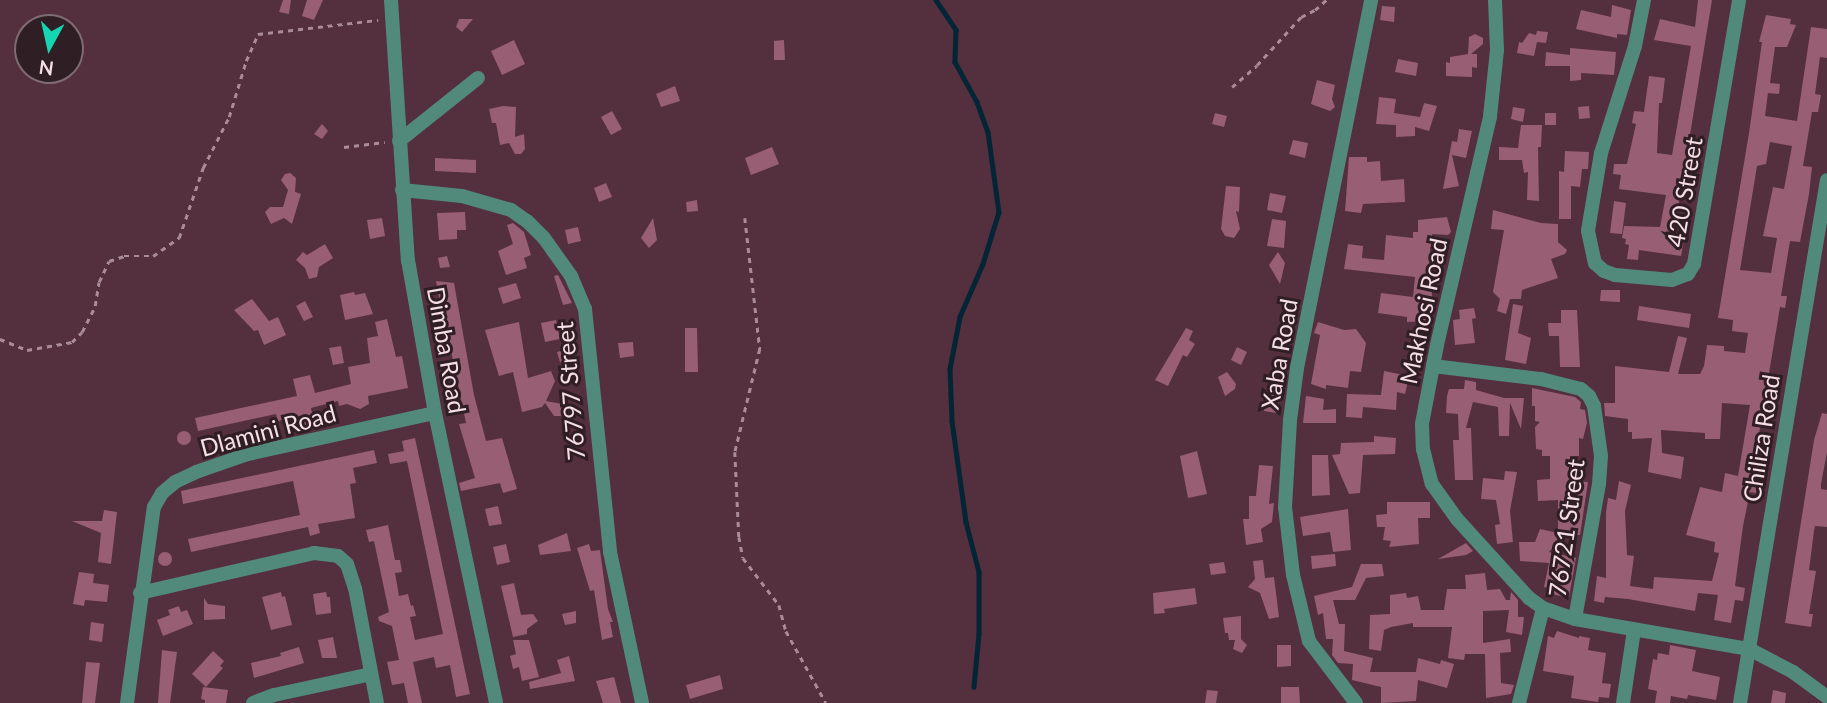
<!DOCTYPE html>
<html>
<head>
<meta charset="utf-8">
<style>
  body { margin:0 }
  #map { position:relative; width:1827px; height:703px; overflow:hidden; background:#542f3e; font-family:Lato,sans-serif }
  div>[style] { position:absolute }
  .stream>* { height:4.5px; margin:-2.25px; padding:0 2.25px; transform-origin:2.25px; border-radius:2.25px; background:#042535 }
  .building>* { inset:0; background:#985e74 }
  .round { border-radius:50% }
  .path>* { height:2.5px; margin-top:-1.25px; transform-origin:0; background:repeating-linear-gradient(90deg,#aa8c97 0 5px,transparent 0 10px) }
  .street>* { height:14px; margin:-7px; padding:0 7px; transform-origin:7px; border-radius:7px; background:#51897b }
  span { translate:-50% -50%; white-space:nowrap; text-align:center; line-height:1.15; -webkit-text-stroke:6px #2f1e24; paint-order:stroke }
  .street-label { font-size:24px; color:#f6dee6 }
  .north { position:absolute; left:14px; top:14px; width:70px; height:70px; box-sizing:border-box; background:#2f1e24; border:2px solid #7f6b72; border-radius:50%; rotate:188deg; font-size:19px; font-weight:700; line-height:28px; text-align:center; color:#f6dee6 }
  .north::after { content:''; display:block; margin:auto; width:24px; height:32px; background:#15d5b3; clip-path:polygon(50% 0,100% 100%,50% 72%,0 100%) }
</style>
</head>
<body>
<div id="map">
  <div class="stream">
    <i style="left:936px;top:0;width:36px;rotate:56deg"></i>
    <i style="left:956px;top:30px;width:32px;rotate:92deg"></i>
    <i style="left:955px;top:62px;width:46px;rotate:61.2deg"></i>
    <i style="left:977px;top:102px;width:32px;rotate:70deg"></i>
    <i style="left:988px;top:132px;width:81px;rotate:82.2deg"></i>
    <i style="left:999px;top:212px;width:54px;rotate:107.1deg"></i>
    <i style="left:983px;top:264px;width:58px;rotate:113.5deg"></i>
    <i style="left:960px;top:317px;width:53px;rotate:100.9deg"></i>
    <i style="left:950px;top:369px;width:52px;rotate:87.8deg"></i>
    <i style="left:952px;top:421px;width:102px;rotate:82.1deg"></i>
    <i style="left:966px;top:522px;width:52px;rotate:75.4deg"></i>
    <i style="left:979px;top:572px;width:62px;rotate:90deg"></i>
    <i style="left:979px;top:634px;width:53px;rotate:95.4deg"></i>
  </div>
  <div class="building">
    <i style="clip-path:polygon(283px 0,291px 0,289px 14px,279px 12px)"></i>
    <i style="clip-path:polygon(307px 0,323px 0,314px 20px,302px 16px)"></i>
    <i style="clip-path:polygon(1698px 0,1712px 0,1674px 233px,1685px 234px,1681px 256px,1639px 250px,1638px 260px,1627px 259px,1629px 245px,1625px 244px,1626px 239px,1622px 238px,1624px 226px,1660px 227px,1666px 195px,1619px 189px,1621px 175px,1613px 174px,1614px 164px,1627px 164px,1636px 124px,1632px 123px,1634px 111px,1644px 112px,1649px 76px,1665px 78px,1662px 103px,1659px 103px,1657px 153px,1672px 155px,1691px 46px,1654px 40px,1660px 19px,1695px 27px)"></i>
    <i style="clip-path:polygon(1612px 5px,1631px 10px,1627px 35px,1617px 34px,1617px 38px,1576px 29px,1581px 10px,1611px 17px)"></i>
    <i style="clip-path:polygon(1382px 6px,1395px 7px,1394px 22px,1380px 20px)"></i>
    <i style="clip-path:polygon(evenodd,1766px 15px,1791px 19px,1790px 24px,1796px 25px,1787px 47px,1775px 47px,1770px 83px,1780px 84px,1779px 94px,1768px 93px,1765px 116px,1797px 121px,1811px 27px,1827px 29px,1827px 58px,1820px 57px,1815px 94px,1821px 95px,1818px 112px,1812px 112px,1803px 166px,1812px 167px,1809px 194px,1800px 242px,1790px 241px,1781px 296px,1787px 296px,1785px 308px,1780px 307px,1756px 452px,1767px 455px,1764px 473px,1759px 473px,1756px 493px,1750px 492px,1743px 526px,1735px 586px,1745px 588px,1743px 601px,1735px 600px,1731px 623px,1714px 620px,1718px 595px,1698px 593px,1695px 611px,1628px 599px,1605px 597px,1604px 603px,1594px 601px,1597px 576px,1606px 578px,1606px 512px,1608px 498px,1616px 500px,1619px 481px,1631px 485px,1625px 511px,1627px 555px,1634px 556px,1630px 586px,1653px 589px,1654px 577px,1712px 581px,1719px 553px,1714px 552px,1715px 542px,1686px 535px,1700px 487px,1722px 492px,1725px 473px,1738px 476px,1750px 405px,1722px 403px,1720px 439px,1705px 439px,1705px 433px,1661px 430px,1662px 453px,1684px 457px,1681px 479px,1648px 472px,1652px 438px,1632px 439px,1632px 432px,1628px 432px,1628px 419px,1605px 416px,1604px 403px,1615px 403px,1615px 366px,1669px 372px,1678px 336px,1687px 338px,1678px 374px,1700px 374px,1704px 366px,1707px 345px,1724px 346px,1724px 351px,1745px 353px,1748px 333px,1732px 331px,1733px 320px,1718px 318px,1749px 133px,1762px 42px,1759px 42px,1766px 15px,1770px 142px,1792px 146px,1784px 189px,1773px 187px,1763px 236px,1777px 238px,1771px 273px,1740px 270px,1757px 166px,1766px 164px,1770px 142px)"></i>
    <i style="clip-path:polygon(459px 19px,473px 19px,462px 32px,456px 27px)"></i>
    <i style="clip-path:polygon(1537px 31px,1548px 32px,1546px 43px,1537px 42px,1534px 56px,1517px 53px,1519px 42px,1522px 43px,1529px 33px,1536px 35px)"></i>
    <i style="clip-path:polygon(1475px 34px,1483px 38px,1483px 44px,1471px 54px,1477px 54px,1477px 68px,1472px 67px,1472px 77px,1446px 76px,1446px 62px,1450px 63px,1450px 57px,1468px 54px,1469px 37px)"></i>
    <i style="clip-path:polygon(514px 40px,525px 64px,502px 75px,491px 51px)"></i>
    <i style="clip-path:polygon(784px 40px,785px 60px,774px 60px,774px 41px)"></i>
    <i style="clip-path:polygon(1570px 48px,1616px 52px,1614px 75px,1581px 73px,1581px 80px,1570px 81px,1570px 66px,1545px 66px,1546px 52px,1570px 55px)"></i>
    <i style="clip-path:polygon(1398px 59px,1418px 63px,1416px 76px,1395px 72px)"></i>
    <i style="clip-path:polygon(1317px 80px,1335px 85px,1332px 99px,1335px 107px,1330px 111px,1311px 104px)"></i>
    <i style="clip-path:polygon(675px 86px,680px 101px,661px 107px,656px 94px)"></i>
    <i style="clip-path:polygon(1379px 97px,1396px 99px,1394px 113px,1420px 117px,1424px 103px,1437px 106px,1429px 131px,1415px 127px,1415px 136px,1396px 137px,1396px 125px,1376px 124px)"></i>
    <i style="clip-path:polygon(503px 106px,516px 107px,515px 137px,524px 134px,525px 149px,521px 154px,515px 154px,509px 143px,500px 145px,496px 123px,492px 123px,489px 109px)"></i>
    <i style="clip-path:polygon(1589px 106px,1590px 118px,1579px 119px,1578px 107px)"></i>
    <i style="clip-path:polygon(1513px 107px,1525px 109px,1523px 122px,1511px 119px)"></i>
    <i style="clip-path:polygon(612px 111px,622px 129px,611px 135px,601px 117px)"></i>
    <i style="clip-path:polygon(1215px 113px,1227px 116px,1224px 127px,1212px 124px)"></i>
    <i style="clip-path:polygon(1545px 113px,1556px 113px,1556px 125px,1545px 125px)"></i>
    <i style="clip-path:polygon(322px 124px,328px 131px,322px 139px,314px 134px)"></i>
    <i style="clip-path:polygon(1521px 125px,1542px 125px,1541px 147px,1538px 147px,1539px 201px,1527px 200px,1528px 172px,1524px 173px,1522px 160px,1499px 160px,1499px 147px,1518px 148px)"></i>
    <i style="clip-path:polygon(1459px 129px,1472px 131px,1466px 158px,1452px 155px,1459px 186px,1443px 189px,1452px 141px,1457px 142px)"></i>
    <i style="clip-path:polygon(1293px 140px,1308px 143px,1305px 158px,1289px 154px)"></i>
    <i style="clip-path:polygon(772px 147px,779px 164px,751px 175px,745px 158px)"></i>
    <i style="clip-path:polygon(1565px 151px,1589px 152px,1588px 169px,1582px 169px,1580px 187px,1571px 186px,1571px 219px,1559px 219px,1559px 171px,1564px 172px)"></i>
    <i style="clip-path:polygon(1349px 157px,1367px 157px,1367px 162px,1380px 161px,1381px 181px,1404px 179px,1405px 202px,1363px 204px,1361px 213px,1345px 211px)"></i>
    <i style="clip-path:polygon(435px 158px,476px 160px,476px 173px,435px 171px)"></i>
    <i style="clip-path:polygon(290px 173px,296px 178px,295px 192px,301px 194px,292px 224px,284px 218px,271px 224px,265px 212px,270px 207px,283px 207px,288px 190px,281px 180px,285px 174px)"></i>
    <i style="clip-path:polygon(606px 183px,612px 197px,599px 202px,594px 188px)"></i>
    <i style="clip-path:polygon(1226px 186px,1240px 187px,1239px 212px,1236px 211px,1240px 229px,1234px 238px,1225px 236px,1221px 229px)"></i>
    <i style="clip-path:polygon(1270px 193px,1286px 196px,1282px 213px,1267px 210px)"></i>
    <i style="clip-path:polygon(697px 200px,698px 211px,687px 212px,686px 202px)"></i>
    <i style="clip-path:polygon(1614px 201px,1626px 203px,1622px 234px,1610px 233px)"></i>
    <i style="clip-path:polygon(1493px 210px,1541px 223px,1558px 224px,1558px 242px,1567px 250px,1565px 254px,1551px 259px,1558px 278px,1522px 290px,1521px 299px,1510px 299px,1506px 314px,1497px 311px,1500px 299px,1493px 292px,1504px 230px,1491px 229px)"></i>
    <i style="clip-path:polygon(465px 212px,466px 230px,457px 230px,457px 239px,439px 240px,437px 213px)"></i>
    <i style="clip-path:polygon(1447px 217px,1451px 232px,1448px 235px,1432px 234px,1433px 247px,1430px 247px,1433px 321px,1407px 322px,1407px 317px,1378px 313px,1381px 293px,1413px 297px,1415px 277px,1344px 269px,1348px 244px,1363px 246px,1362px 258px,1384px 260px,1386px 235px,1413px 238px,1413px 232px,1418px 232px,1418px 220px)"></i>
    <i style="clip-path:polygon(382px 218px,385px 236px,370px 239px,367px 220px)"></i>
    <i style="clip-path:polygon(653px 218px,657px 240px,649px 248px,641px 238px)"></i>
    <i style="clip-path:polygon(1272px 219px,1286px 221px,1284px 248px,1267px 246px)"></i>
    <i style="clip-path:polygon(513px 223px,524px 232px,531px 255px,524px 258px,527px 268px,506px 275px,498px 251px,513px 244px,507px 225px)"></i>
    <i style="clip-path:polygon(578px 227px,581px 241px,568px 244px,565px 230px)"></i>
    <i style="clip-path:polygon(325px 244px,333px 258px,319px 267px,317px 277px,309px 279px,305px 268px,296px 260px,303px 252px,307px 255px)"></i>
    <i style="clip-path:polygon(1278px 252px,1285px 263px,1280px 284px,1269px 265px)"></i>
    <i style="clip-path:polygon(447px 256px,450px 267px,440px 268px,438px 258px)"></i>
    <i style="clip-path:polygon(558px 275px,572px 303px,563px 305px,554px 276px)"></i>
    <i style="clip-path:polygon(436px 281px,454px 283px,474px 395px,486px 441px,502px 438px,517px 489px,503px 493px,500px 483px,461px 491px,459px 483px,475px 478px,459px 424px,466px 423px,451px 351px,444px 352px,441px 338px,447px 337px)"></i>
    <i style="clip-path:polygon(516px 283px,521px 298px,503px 304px,498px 288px)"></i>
    <i style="clip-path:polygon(1601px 290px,1620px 290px,1620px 302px,1600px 301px)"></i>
    <i style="clip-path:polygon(354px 292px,355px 295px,365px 293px,373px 314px,345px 320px,340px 295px)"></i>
    <i style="clip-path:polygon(252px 299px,269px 321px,278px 317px,286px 335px,264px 345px,258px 330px,254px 331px,234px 310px)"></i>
    <i style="clip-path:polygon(305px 301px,313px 317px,304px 321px,296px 306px)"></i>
    <i style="clip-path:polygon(1513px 304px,1523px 306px,1518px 333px,1531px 338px,1526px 364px,1505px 360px)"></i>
    <i style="clip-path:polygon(1639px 306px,1691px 314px,1689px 328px,1637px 320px)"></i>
    <i style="clip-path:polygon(1474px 308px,1476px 318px,1472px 319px,1475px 343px,1455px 345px,1453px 320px,1460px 319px,1459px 310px)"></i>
    <i style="clip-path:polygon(1561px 310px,1577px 310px,1580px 367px,1560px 367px,1559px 336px,1549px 336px,1548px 323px,1561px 323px)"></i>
    <i style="clip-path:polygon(387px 319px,396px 357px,402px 356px,408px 388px,368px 396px,369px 404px,360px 409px,347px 404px,339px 406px,338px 401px,311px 408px,314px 424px,302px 427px,300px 416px,278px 421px,276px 414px,198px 431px,195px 418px,297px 396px,293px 379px,310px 375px,315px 393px,351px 384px,348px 367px,370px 363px,367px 338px,378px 336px,375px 322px)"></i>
    <i style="clip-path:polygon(556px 320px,560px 339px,545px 342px,541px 323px)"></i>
    <i style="clip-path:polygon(519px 322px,528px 378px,551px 371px,555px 381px,546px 401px,567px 405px,564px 416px,554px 416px,545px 403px,542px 407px,522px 412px,513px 372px,499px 376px,485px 330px)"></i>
    <i style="clip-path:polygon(1318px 322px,1344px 330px,1356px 329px,1366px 343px,1361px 372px,1350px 371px,1348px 388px,1326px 385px,1326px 389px,1311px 384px,1320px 335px,1314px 333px)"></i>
    <i style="clip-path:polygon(685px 328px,697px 328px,698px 372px,685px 372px)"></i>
    <i style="clip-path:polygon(1186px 328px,1193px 331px,1189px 340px,1195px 344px,1187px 357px,1183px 355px,1168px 386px,1155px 380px)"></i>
    <i style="clip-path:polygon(633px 342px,634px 356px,620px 358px,618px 343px)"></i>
    <i style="clip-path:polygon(341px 346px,344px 363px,333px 365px,329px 348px)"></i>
    <i style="clip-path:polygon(1237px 347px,1247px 352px,1241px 365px,1231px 360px)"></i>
    <i style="clip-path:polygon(568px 349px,571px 359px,560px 362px,557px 352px)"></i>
    <i style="clip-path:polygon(1384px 371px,1409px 376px,1405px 394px,1397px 392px,1396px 410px,1363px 407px,1362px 418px,1346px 417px,1347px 394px,1381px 395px)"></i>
    <i style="clip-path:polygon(1227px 372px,1236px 384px,1235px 389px,1225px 396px,1218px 377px)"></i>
    <i style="clip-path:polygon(1465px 380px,1476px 382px,1476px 390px,1504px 398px,1524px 398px,1521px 429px,1510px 403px,1509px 436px,1499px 436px,1498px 407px,1473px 402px,1466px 428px,1471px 428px,1473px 480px,1455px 480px,1453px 440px,1459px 440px,1458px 414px,1446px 413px,1447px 396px,1449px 389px,1464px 389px)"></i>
    <i style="clip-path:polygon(1532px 388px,1575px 397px,1581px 402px,1580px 409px,1585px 410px,1587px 423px,1583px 439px,1579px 438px,1579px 456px,1573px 456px,1571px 481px,1588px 482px,1580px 535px,1563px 535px,1549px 552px,1576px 558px,1569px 597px,1555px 595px,1552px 589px,1544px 587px,1549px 563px,1520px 561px,1519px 542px,1535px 542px,1540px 529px,1558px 533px,1558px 500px,1538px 501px,1537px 480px,1550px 479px,1550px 456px,1542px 456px,1542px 450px,1536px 449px,1535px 427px,1540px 422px,1535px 421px,1535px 406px,1532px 406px)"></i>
    <i style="clip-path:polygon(1267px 391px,1280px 393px,1277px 413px,1264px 411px)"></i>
    <i style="clip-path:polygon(1306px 396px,1324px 399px,1323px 410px,1336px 409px,1336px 423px,1303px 423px)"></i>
    <i style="clip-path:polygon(1822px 413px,1827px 414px,1827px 452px,1821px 484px,1821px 489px,1827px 490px,1827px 527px,1815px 526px,1814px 531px,1809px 570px,1816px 571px,1809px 614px,1813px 614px,1811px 627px,1785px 623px,1814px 440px)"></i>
    <i class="round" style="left:177px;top:431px;width:14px;height:14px"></i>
    <i style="clip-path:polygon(1374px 436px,1396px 438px,1395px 454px,1363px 455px,1360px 493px,1349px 494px,1332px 455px,1340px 454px,1341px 443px,1374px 442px)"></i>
    <i style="clip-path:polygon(415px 438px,470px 694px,456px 697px,450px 665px,436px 668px,434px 657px,413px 662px,422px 703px,408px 703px,404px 683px,392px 685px,387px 662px,399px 660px,392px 626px,379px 621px,378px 617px,389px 612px,374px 541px,369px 542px,366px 530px,388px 525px,395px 560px,400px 560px,402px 572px,395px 573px,399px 596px,408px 594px,411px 606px,413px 605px,416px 616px,410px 617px,415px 640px,443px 634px,407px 461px,390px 464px,388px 454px,404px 451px,402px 441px)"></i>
    <i style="clip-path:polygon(374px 450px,377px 463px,353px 468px,356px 483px,350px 484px,355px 518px,318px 524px,320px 533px,310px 536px,308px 527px,191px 552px,188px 539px,300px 515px,293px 481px,183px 504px,181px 491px)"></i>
    <i style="clip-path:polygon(1197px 451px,1207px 494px,1188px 498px,1180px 456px)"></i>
    <i style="clip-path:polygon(1312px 455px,1328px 455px,1330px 495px,1312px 496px)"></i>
    <i style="clip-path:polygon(1259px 465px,1273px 466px,1269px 504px,1274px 503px,1272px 522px,1261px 529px,1263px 542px,1246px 545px,1243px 519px,1249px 519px,1249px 496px,1256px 496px)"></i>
    <i style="clip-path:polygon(1505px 471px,1517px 472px,1510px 511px,1513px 542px,1497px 544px,1495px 525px,1500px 524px,1496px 500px,1481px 499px,1483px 478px,1504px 480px)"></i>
    <i style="clip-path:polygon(1387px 502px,1430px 502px,1430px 518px,1418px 518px,1419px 544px,1389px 547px,1391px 541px,1383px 540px,1385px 527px,1377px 527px,1376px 515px,1387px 514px)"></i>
    <i style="clip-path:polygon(498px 506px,502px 524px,489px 526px,485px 509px)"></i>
    <i style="clip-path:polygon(1348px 509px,1351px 550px,1333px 552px,1330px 532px,1303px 536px,1300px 517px)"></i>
    <i style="clip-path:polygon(104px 510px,117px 512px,111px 564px,98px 562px,101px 533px,72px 521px,102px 521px)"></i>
    <i style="clip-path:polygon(567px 533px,571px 551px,540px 555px,538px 545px)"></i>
    <i style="clip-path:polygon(1466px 543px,1473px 551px,1466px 555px,1438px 559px)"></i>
    <i style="clip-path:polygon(506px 544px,510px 562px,497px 565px,493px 547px)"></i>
    <i style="clip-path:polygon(589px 544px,591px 551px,600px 550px,608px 609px,613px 622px,610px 622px,613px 637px,602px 640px,594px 590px,590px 591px,577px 548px)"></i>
    <i class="round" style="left:158px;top:552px;width:14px;height:14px"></i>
    <i style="clip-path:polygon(1335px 554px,1336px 566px,1312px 569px,1311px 556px)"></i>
    <i style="clip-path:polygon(1263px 560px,1265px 578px,1274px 577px,1279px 617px,1269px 619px,1260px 593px,1248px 587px,1255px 579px,1253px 561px)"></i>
    <i style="clip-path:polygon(1224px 562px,1226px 573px,1211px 575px,1209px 564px)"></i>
    <i style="clip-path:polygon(1361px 564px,1382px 564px,1384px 576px,1366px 578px,1355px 600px,1333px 600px,1339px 624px,1345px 624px,1344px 651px,1373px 658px,1370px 672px,1416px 672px,1418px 658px,1440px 664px,1441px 660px,1454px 664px,1447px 688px,1418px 680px,1416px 701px,1381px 703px,1381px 687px,1352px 680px,1353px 664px,1338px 663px,1332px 655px,1333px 639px,1326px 639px,1323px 613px,1318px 615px,1314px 596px,1352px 587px)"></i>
    <i style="clip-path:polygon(79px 572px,94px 574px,93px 583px,109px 585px,107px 602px,85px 600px,84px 606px,73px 604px)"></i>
    <i style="clip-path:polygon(1485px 573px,1487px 590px,1500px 589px,1506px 600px,1510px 600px,1511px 592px,1518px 600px,1518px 617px,1524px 617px,1522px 635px,1506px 632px,1509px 610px,1483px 611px,1483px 643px,1510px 639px,1511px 652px,1500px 653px,1501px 683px,1514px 685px,1511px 694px,1486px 698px,1485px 654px,1465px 654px,1464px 660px,1448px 658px,1452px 627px,1413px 627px,1413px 623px,1391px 627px,1384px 630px,1381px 651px,1369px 649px,1370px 615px,1390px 614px,1390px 595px,1406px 593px,1407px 598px,1418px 596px,1421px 610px,1444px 610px,1447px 589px,1466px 589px,1465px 575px)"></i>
    <i style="clip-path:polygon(514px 583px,521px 615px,533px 614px,538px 621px,527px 629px,527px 634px,513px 637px,501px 586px)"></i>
    <i style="clip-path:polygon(1195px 588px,1197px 604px,1164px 609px,1165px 613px,1154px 614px,1153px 593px)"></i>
    <i style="clip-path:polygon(281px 592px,282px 597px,285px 596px,292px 625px,271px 630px,262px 597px)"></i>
    <i style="clip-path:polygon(326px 592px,327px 597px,330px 597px,331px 613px,316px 615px,313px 594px)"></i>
    <i style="clip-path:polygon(204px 598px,208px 604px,225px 606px,225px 619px,204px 620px)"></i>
    <i style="clip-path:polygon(179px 606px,181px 612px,187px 610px,193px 624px,163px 636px,157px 620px,170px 615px,168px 610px)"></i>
    <i style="clip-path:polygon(576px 611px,576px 623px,565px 625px,562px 614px)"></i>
    <i style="clip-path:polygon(1241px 616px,1241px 639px,1247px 645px,1242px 653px,1233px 649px,1235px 640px,1229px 640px,1228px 633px,1225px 633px,1223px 618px)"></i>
    <i style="clip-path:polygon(91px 622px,104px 624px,102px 642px,89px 640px)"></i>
    <i style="clip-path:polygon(1557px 631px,1579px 638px,1579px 636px,1590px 638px,1588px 650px,1606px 653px,1602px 683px,1611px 684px,1609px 698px,1599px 697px,1598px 702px,1571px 698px,1574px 676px,1543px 671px,1548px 636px,1554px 638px)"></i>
    <i style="clip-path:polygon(333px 637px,337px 658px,322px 658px,318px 640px)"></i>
    <i style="clip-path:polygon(513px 640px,529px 640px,539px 677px,522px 681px,519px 667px,513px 669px,510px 656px,516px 654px)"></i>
    <i style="clip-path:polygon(1277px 645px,1291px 645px,1291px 666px,1277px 667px)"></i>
    <i style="clip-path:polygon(1670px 645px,1696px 650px,1692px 671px,1720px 677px,1716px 700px,1688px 695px,1687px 699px,1671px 696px,1670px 703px,1655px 703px,1657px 691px,1648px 689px,1653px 659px,1657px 660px,1658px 653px,1669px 655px)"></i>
    <i style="clip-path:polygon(299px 647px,304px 663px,254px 678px,251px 663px,281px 656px,280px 653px)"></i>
    <i style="clip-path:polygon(162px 650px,177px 652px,170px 703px,158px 703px)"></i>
    <i style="clip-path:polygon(213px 651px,224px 661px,220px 666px,223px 668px,206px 687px,192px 674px)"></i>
    <i style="clip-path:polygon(569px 656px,575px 681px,530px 689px,529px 682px,561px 673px,557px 660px)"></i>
    <i style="clip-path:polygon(86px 662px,100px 663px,95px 703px,82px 703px)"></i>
    <i style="clip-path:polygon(720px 675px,723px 689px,690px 699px,686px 685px)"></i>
    <i style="clip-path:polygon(614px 677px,621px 703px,603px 703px,596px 681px)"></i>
    <i style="clip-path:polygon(203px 687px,228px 690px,226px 703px,205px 703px,205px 700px,201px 699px)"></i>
    <i style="clip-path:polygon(1281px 687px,1299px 687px,1300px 703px,1281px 703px)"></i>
    <i style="clip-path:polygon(1207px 690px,1218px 691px,1216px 703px,1205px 703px)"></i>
    <i style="clip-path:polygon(1773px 690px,1786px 693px,1785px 703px,1771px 703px)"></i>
  </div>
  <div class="path">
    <i style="left:1232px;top:87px;width:33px;rotate:-41deg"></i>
    <i style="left:1257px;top:65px;width:65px;rotate:-47.5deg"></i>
    <i style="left:1301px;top:17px;width:16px;rotate:-27deg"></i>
    <i style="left:1315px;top:10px;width:15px;rotate:-42deg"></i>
    <i style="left:344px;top:147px;width:41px;rotate:-7deg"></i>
    <i style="left:745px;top:218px;width:132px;rotate:83.5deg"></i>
    <i style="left:760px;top:349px;width:106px;rotate:103.6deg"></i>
    <i style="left:735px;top:452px;width:85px;rotate:87.3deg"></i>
    <i style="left:739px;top:537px;width:21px;rotate:79deg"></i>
    <i style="left:743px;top:558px;width:59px;rotate:52.5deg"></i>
    <i style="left:779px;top:605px;width:27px;rotate:75deg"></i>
    <i style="left:786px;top:631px;width:82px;rotate:60.9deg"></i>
    <i style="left:0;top:339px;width:29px;rotate:22deg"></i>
    <i style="left:27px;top:350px;width:46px;rotate:-10.1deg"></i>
    <i style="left:72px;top:342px;width:14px;rotate:-45deg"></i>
    <i style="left:82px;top:332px;width:29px;rotate:-63deg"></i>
    <i style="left:95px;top:306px;width:24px;rotate:-81deg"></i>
    <i style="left:99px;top:282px;width:23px;rotate:-65deg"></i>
    <i style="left:109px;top:261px;width:16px;rotate:-18deg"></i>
    <i style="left:124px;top:256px;width:29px"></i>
    <i style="left:153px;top:256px;width:32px;rotate:-35deg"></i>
    <i style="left:179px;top:238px;width:74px;rotate:-71.1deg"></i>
    <i style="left:203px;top:168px;width:57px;rotate:-63deg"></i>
    <i style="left:229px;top:117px;width:59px;rotate:-73.1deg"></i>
    <i style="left:246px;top:61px;width:30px;rotate:-66deg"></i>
    <i style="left:258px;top:34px;width:121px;rotate:-6.7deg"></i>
  </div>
  <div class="street">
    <i style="left:391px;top:0;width:261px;rotate:86.3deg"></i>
    <i style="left:408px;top:260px;width:155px;rotate:80deg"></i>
    <i style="left:435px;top:413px;width:296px;rotate:78.1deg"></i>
    <i style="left:1495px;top:0;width:50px;rotate:87.7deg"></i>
    <i style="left:1497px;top:50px;width:67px;rotate:96deg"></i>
    <i style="left:1490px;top:117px;width:234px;rotate:103.1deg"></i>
    <i style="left:1437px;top:345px;width:80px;rotate:100.8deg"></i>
    <i style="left:1422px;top:424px;width:25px;rotate:88deg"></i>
    <i style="left:1423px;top:449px;width:36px;rotate:76deg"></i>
    <i style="left:1432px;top:484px;width:43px;rotate:54.5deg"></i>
    <i style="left:1457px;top:519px;width:107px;rotate:47.7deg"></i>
    <i style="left:1529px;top:598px;width:17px;rotate:36deg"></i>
    <i style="left:1543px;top:608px;width:34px;rotate:19deg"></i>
    <i style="left:1575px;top:619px;width:177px;rotate:9.8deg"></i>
    <i style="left:1749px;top:649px;width:50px;rotate:27.6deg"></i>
    <i style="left:1793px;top:672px;width:42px;rotate:36.3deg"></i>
    <i style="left:1644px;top:0;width:47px;rotate:101.1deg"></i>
    <i style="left:1635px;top:46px;width:112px;rotate:107.6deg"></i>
    <i style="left:1601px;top:153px;width:79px;rotate:99.5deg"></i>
    <i style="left:1588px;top:231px;width:33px;rotate:78deg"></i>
    <i style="left:1595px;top:263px;width:12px;rotate:42deg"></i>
    <i style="left:1604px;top:271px;width:12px;rotate:20deg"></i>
    <i style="left:1615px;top:275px;width:57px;rotate:5deg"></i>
    <i style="left:1672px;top:280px;width:17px;rotate:-21deg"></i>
    <i style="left:1688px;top:274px;width:12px;rotate:-59deg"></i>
    <i style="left:1694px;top:264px;width:268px;rotate:-80.3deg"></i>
    <i style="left:399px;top:141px;width:101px;rotate:-38.6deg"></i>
    <i style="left:402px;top:190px;width:60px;rotate:5.7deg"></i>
    <i style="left:462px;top:196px;width:51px;rotate:15.9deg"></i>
    <i style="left:511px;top:210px;width:19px;rotate:35deg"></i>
    <i style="left:527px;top:221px;width:24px;rotate:45deg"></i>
    <i style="left:544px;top:238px;width:47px;rotate:54.6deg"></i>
    <i style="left:571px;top:276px;width:36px;rotate:67deg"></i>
    <i style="left:585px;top:309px;width:244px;rotate:84.1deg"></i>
    <i style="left:610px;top:552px;width:154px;rotate:78deg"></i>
    <i style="left:1433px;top:366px;width:109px;rotate:6.9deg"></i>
    <i style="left:1541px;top:379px;width:41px;rotate:14deg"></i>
    <i style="left:1581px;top:389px;width:11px;rotate:41deg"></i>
    <i style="left:1589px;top:396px;width:11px;rotate:63deg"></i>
    <i style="left:1594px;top:406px;width:50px;rotate:82deg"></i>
    <i style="left:1601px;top:456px;width:28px;rotate:94deg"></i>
    <i style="left:1599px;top:484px;width:137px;rotate:100.1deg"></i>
    <i style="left:140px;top:593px;width:179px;rotate:-12.9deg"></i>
    <i style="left:314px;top:553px;width:24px;rotate:7deg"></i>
    <i style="left:338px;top:556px;width:12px;rotate:42deg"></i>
    <i style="left:347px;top:564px;width:25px;rotate:72deg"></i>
    <i style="left:355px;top:588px;width:117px;rotate:79.2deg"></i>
    <i style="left:127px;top:703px;width:198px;rotate:-82.2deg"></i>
    <i style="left:154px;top:507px;width:16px;rotate:-60deg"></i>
    <i style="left:162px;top:493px;width:17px;rotate:-40deg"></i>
    <i style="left:175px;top:482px;width:23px;rotate:-25deg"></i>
    <i style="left:196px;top:472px;width:55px;rotate:-19.1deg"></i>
    <i style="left:248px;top:454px;width:191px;rotate:-12.4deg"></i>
    <i style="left:253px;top:703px;width:22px;rotate:-21deg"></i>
    <i style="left:274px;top:695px;width:99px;rotate:-12.2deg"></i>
    <i style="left:1356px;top:703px;width:78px;rotate:-127.2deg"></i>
    <i style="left:1309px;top:641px;width:68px;rotate:-103.6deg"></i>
    <i style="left:1293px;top:575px;width:68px;rotate:-96.7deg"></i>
    <i style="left:1285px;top:507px;width:87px;rotate:-86.7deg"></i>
    <i style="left:1290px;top:420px;width:52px;rotate:-82.3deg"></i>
    <i style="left:1297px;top:368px;width:375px;rotate:-78.6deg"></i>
    <i style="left:1519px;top:703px;width:98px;rotate:-75.8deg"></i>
    <i style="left:1623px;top:703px;width:74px;rotate:-81.4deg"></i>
    <i style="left:1740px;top:703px;width:530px;rotate:-80.56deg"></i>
  </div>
  <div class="street-label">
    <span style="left:1684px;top:192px;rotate:-80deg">420 Street</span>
    <span style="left:1423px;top:311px;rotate:-78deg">Makhosi Road</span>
    <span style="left:447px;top:350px;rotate:80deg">Dimba Road</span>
    <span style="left:1279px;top:354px;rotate:-80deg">Xaba Road</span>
    <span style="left:570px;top:391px;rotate:-95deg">76797 Street</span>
    <span style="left:268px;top:430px;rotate:-15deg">Dlamini Road</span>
    <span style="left:1761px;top:438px;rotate:-81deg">Chiliza Road</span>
    <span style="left:1566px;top:528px;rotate:-82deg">76721 Street</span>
  </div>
  <div class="north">N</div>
</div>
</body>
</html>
